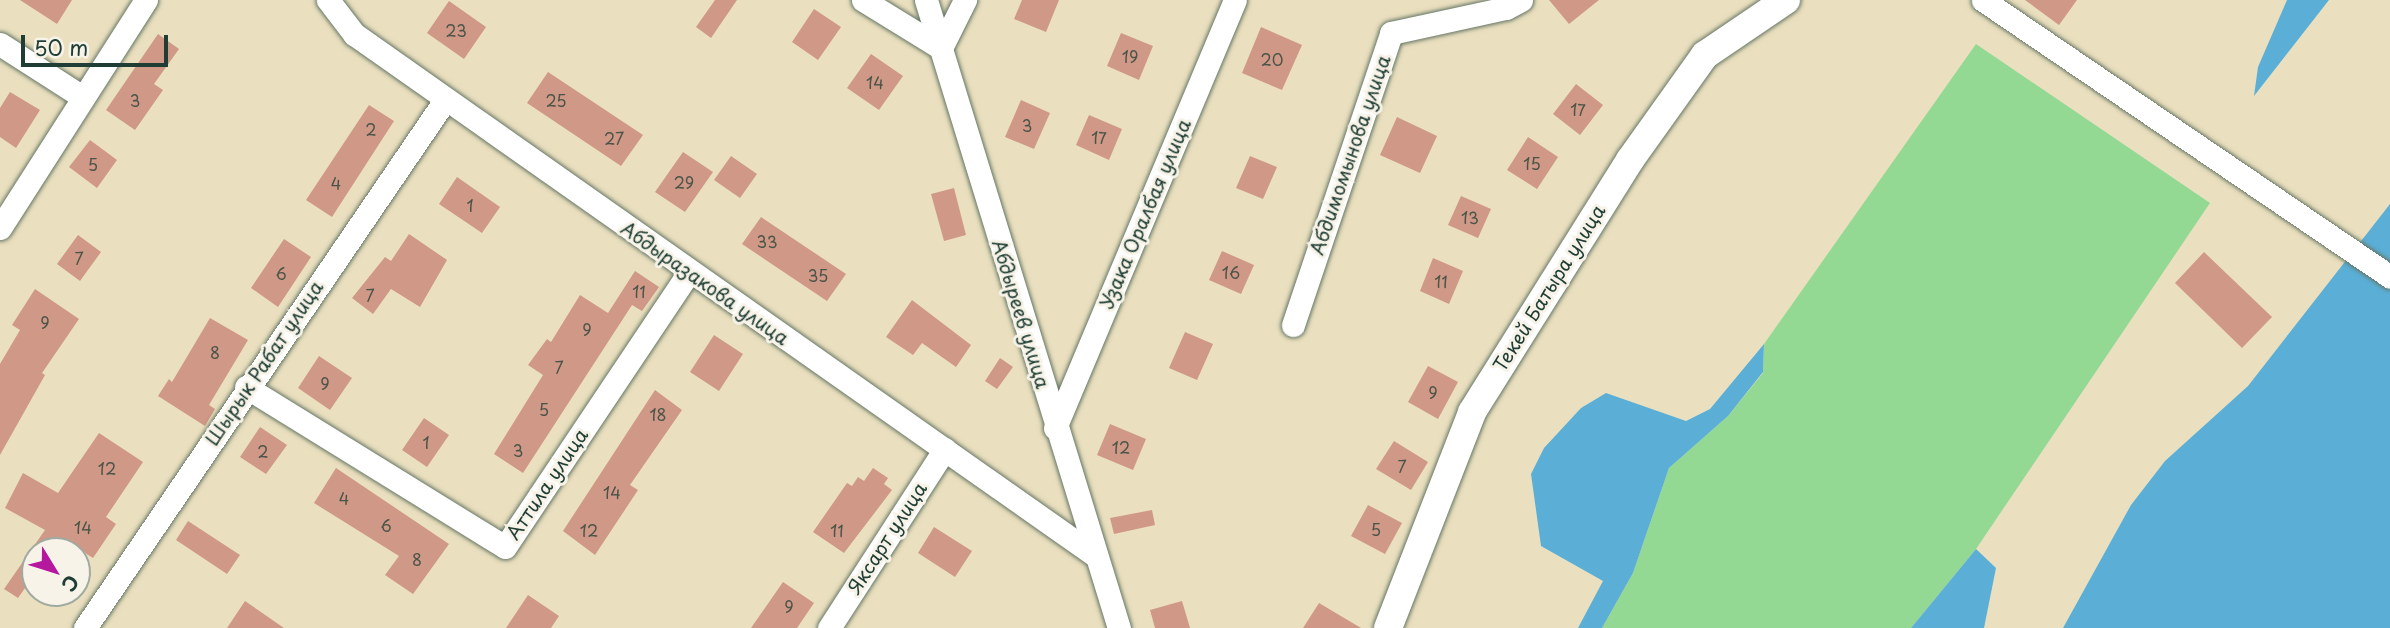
<!DOCTYPE html>
<html>
<head>
<meta charset="utf-8">
<style>
  body { margin:0 }
  #map { position:relative; width:2390px; height:628px; overflow:hidden; background:#eae0bf; font-family:"Playpen Sans",sans-serif }
  div>[style] { position:absolute }
  .green>* { inset:0; background:#93d993 }
  .water>* { inset:0; background:#5bafd7 }
  .building>* { inset:0; background:#d09886 }
  .roads { filter:drop-shadow(0 0 2px #667665) drop-shadow(0 0 2px #667665) }
  .minor>* { height:23px; margin:-11.5px; padding:0 11.5px; transform-origin:11.5px; border-radius:11.5px; background:#fff }
  .tertiary>* { height:28px; margin:-14px; padding:0 14px; transform-origin:14px; border-radius:14px; background:#fff }
  span { translate:-50% -50%; white-space:nowrap; text-align:center; line-height:1.15; -webkit-text-stroke:6px #f7f3e8; paint-order:stroke }
  .number-label { font-size:16px; color:#4b5448 }
  .number-label span { -webkit-text-stroke-width:0 }
  .street-label { font-size:19px; color:#1f3d34 }
  .north { position:absolute; left:21px; top:537px; width:70px; height:70px; box-sizing:border-box; background:#f7f3e8; border:2px solid #a1aaa0; border-radius:50%; rotate:128deg; font-size:19px; font-weight:700; line-height:28px; text-align:center; color:#1f3d34 }
  .north::after { content:''; display:block; margin:auto; width:24px; height:32px; background:#b5179e; clip-path:polygon(50% 0,100% 100%,50% 72%,0 100%) }
  .scale { position:absolute; left:21px; top:35px; width:147px; height:32px; box-sizing:border-box; border:4px solid #1f3d34; border-top:0; padding-left:9px; font-size:21px; line-height:24px; white-space:nowrap; color:#1f3d34; -webkit-text-stroke:5px #f7f3e8; paint-order:stroke }
</style>
</head>
<body>
<div id="map">
  <div class="green">
    <i style="clip-path:polygon(1976px 44px,2210px 203px,1976px 549px,1911px 628px,1602px 628px,1633px 573px,1669px 468px,1728px 416px,1763px 373px,1764px 344px)"></i>
  </div>
  <div class="water">
    <i style="clip-path:polygon(2287px 0,2329px 0,2254px 96px,2258px 67px)"></i>
    <i style="clip-path:polygon(2390px 204px,2390px 628px,2063px 628px,2131px 505px,2165px 461px,2248px 386px)"></i>
    <i style="clip-path:polygon(1764px 344px,1763px 372px,1728px 416px,1669px 468px,1633px 573px,1602px 628px,1578px 628px,1603px 581px,1541px 546px,1531px 474px,1544px 448px,1581px 408px,1606px 393px,1686px 421px,1710px 409px)"></i>
    <i style="clip-path:polygon(1976px 549px,1996px 568px,1984px 628px,1911px 628px)"></i>
  </div>
  <div class="building">
    <i style="clip-path:polygon(20px 0,72px 0,57px 24px)"></i>
    <i style="clip-path:polygon(715px 0,737px 0,711px 38px,696px 27px)"></i>
    <i style="clip-path:polygon(1022px 0,1059px 0,1046px 32px,1014px 19px)"></i>
    <i style="clip-path:polygon(1549px 0,1599px 0,1569px 24px)"></i>
    <i style="clip-path:polygon(2025px 0,2077px 0,2059px 25px)"></i>
    <i style="clip-path:polygon(449px 1px,486px 27px,464px 59px,427px 33px)"></i>
    <i style="clip-path:polygon(814px 9px,841px 27px,818px 60px,792px 42px)"></i>
    <i style="clip-path:polygon(1261px 27px,1302px 45px,1282px 90px,1242px 73px)"></i>
    <i style="clip-path:polygon(1121px 33px,1153px 46px,1139px 80px,1107px 66px)"></i>
    <i style="clip-path:polygon(158px 34px,179px 49px,154px 84px,163px 90px,135px 130px,106px 110px)"></i>
    <i style="clip-path:polygon(871px 54px,903px 76px,879px 110px,847px 88px)"></i>
    <i style="clip-path:polygon(548px 72px,643px 135px,621px 166px,527px 103px)"></i>
    <i style="clip-path:polygon(1576px 84px,1603px 105px,1580px 135px,1553px 114px)"></i>
    <i style="clip-path:polygon(10px 92px,40px 110px,16px 148px,0 137px,0 108px)"></i>
    <i style="clip-path:polygon(1021px 100px,1050px 113px,1034px 149px,1005px 137px)"></i>
    <i style="clip-path:polygon(369px 105px,394px 121px,332px 217px,306px 200px)"></i>
    <i style="clip-path:polygon(1089px 115px,1122px 129px,1109px 160px,1076px 145px)"></i>
    <i style="clip-path:polygon(1397px 117px,1437px 136px,1420px 173px,1380px 155px)"></i>
    <i style="clip-path:polygon(1528px 137px,1558px 157px,1537px 189px,1507px 170px)"></i>
    <i style="clip-path:polygon(90px 140px,117px 160px,97px 188px,69px 167px)"></i>
    <i style="clip-path:polygon(683px 152px,713px 172px,685px 212px,655px 192px)"></i>
    <i style="clip-path:polygon(731px 156px,757px 174px,740px 198px,714px 180px)"></i>
    <i style="clip-path:polygon(1250px 156px,1277px 167px,1263px 199px,1236px 188px)"></i>
    <i style="clip-path:polygon(457px 177px,500px 207px,482px 233px,439px 204px)"></i>
    <i style="clip-path:polygon(954px 188px,966px 235px,944px 241px,931px 194px)"></i>
    <i style="clip-path:polygon(1461px 196px,1491px 209px,1478px 238px,1448px 225px)"></i>
    <i style="clip-path:polygon(761px 217px,846px 274px,827px 301px,742px 244px)"></i>
    <i style="clip-path:polygon(409px 234px,447px 260px,420px 307px,391px 289px,373px 314px,352px 298px,385px 257px,391px 261px)"></i>
    <i style="clip-path:polygon(78px 235px,101px 252px,80px 281px,57px 264px)"></i>
    <i style="clip-path:polygon(284px 239px,311px 257px,278px 307px,251px 288px)"></i>
    <i style="clip-path:polygon(1222px 251px,1254px 265px,1241px 294px,1209px 280px)"></i>
    <i style="clip-path:polygon(2204px 252px,2272px 317px,2242px 348px,2175px 283px)"></i>
    <i style="clip-path:polygon(1433px 258px,1463px 271px,1449px 304px,1420px 291px)"></i>
    <i style="clip-path:polygon(635px 271px,659px 287px,642px 311px,632px 305px,523px 473px,494px 454px,543px 375px,528px 365px,547px 339px,551px 342px,580px 295px,608px 313px)"></i>
    <i style="clip-path:polygon(35px 289px,79px 319px,42px 373px,45px 375px,0 455px,0 364px,20px 330px,12px 325px)"></i>
    <i style="clip-path:polygon(912px 300px,971px 345px,956px 367px,922px 343px,913px 355px,886px 337px)"></i>
    <i style="clip-path:polygon(210px 318px,248px 340px,209px 405px,215px 409px,205px 426px,158px 396px,169px 379px,172px 382px)"></i>
    <i style="clip-path:polygon(1185px 332px,1213px 344px,1197px 380px,1169px 368px)"></i>
    <i style="clip-path:polygon(714px 335px,743px 354px,719px 391px,690px 372px)"></i>
    <i style="clip-path:polygon(319px 356px,352px 378px,330px 410px,298px 388px)"></i>
    <i style="clip-path:polygon(1000px 358px,1013px 367px,997px 389px,985px 381px)"></i>
    <i style="clip-path:polygon(1428px 366px,1458px 382px,1438px 419px,1408px 402px)"></i>
    <i style="clip-path:polygon(655px 390px,682px 410px,630px 485px,638px 490px,595px 555px,563px 531px)"></i>
    <i style="clip-path:polygon(424px 418px,449px 435px,427px 467px,402px 450px)"></i>
    <i style="clip-path:polygon(1110px 424px,1146px 439px,1133px 470px,1097px 455px)"></i>
    <i style="clip-path:polygon(260px 427px,287px 445px,266px 474px,240px 457px)"></i>
    <i style="clip-path:polygon(99px 433px,143px 462px,106px 517px,116px 524px,93px 558px,82px 551px,35px 551px,35px 574px,18px 598px,4px 589px,45px 530px,5px 508px,23px 473px,58px 493px)"></i>
    <i style="clip-path:polygon(1394px 441px,1428px 462px,1411px 490px,1376px 469px)"></i>
    <i style="clip-path:polygon(336px 468px,449px 544px,413px 594px,385px 575px,399px 556px,314px 503px)"></i>
    <i style="clip-path:polygon(873px 468px,888px 478px,884px 484px,892px 490px,844px 553px,813px 532px,847px 483px,852px 486px,858px 477px,864px 481px)"></i>
    <i style="clip-path:polygon(1368px 505px,1402px 523px,1385px 554px,1351px 536px)"></i>
    <i style="clip-path:polygon(1152px 510px,1155px 525px,1114px 534px,1110px 518px)"></i>
    <i style="clip-path:polygon(188px 521px,240px 555px,227px 574px,176px 540px)"></i>
    <i style="clip-path:polygon(934px 527px,972px 551px,955px 577px,918px 553px)"></i>
    <i style="clip-path:polygon(783px 582px,814px 603px,797px 628px,751px 628px)"></i>
    <i style="clip-path:polygon(528px 595px,559px 616px,551px 628px,506px 628px)"></i>
    <i style="clip-path:polygon(245px 601px,284px 628px,227px 628px)"></i>
    <i style="clip-path:polygon(1182px 601px,1190px 628px,1155px 628px,1150px 610px)"></i>
    <i style="clip-path:polygon(1319px 603px,1361px 628px,1303px 628px)"></i>
  </div>
  <div class="roads">
    <div class="minor">
      <i style="left:328px;top:0;width:43px;rotate:52.6deg"></i>
      <i style="left:354px;top:34px;width:904px;rotate:35.13deg"></i>
      <i style="left:863px;top:0;width:92px;rotate:31.6deg"></i>
      <i style="left:941px;top:48px;width:54px;rotate:-63.4deg"></i>
      <i style="left:926px;top:0;width:657px;rotate:72.92deg"></i>
      <i style="left:1983px;top:0;width:492px;rotate:34.2deg"></i>
      <i style="left:0;top:44px;width:96px;rotate:32.7deg"></i>
      <i style="left:0;top:228px;width:271px;rotate:-57.4deg"></i>
      <i style="left:1293px;top:325px;width:308px;rotate:-71.4deg"></i>
      <i style="left:1391px;top:33px;width:118px;rotate:-12.3deg"></i>
      <i style="left:1506px;top:8px;width:17px;rotate:-28deg"></i>
      <i style="left:246px;top:387px;width:304px;rotate:31.7deg"></i>
      <i style="left:505px;top:547px;width:331px;rotate:-56.2deg"></i>
      <i style="left:1055px;top:428px;width:464px;rotate:-67.2deg"></i>
      <i style="left:85px;top:628px;width:639px;rotate:-55.71deg"></i>
      <i style="left:829px;top:628px;width:213px;rotate:-57.1deg"></i>
    </div>
    <div class="tertiary">
      <i style="left:1388px;top:628px;width:232px;rotate:-68.7deg"></i>
      <i style="left:1472px;top:412px;width:297px;rotate:-57.9deg"></i>
      <i style="left:1630px;top:160px;width:129px;rotate:-54.5deg"></i>
      <i style="left:1705px;top:55px;width:98px;rotate:-34.2deg"></i>
    </div>
  </div>
  <div class="number-label">
    <span style="left:456px;top:30px">23</span>
    <span style="left:1130px;top:56px">19</span>
    <span style="left:1272px;top:59px">20</span>
    <span style="left:875px;top:82px">14</span>
    <span style="left:135px;top:100px">3</span>
    <span style="left:556px;top:100px">25</span>
    <span style="left:1578px;top:109px">17</span>
    <span style="left:1027px;top:125px">3</span>
    <span style="left:371px;top:129px">2</span>
    <span style="left:1099px;top:137px">17</span>
    <span style="left:614px;top:138px">27</span>
    <span style="left:1532px;top:163px">15</span>
    <span style="left:93px;top:164px">5</span>
    <span style="left:684px;top:182px">29</span>
    <span style="left:336px;top:183px">4</span>
    <span style="left:470px;top:205px">1</span>
    <span style="left:1470px;top:217px">13</span>
    <span style="left:767px;top:241px">33</span>
    <span style="left:79px;top:258px">7</span>
    <span style="left:1231px;top:272px">16</span>
    <span style="left:281px;top:273px">6</span>
    <span style="left:818px;top:275px">35</span>
    <span style="left:1441px;top:281px">11</span>
    <span style="left:639px;top:291px">11</span>
    <span style="left:370px;top:295px">7</span>
    <span style="left:45px;top:322px">9</span>
    <span style="left:587px;top:329px">9</span>
    <span style="left:215px;top:352px">8</span>
    <span style="left:559px;top:367px">7</span>
    <span style="left:325px;top:383px">9</span>
    <span style="left:1433px;top:392px">9</span>
    <span style="left:544px;top:409px">5</span>
    <span style="left:658px;top:414px">18</span>
    <span style="left:426px;top:442px">1</span>
    <span style="left:1121px;top:447px">12</span>
    <span style="left:518px;top:450px">3</span>
    <span style="left:263px;top:451px">2</span>
    <span style="left:1402px;top:466px">7</span>
    <span style="left:107px;top:468px">12</span>
    <span style="left:612px;top:492px">14</span>
    <span style="left:344px;top:498px">4</span>
    <span style="left:386px;top:525px">6</span>
    <span style="left:83px;top:527px">14</span>
    <span style="left:1376px;top:529px">5</span>
    <span style="left:589px;top:530px">12</span>
    <span style="left:837px;top:530px">11</span>
    <span style="left:417px;top:559px">8</span>
    <span style="left:789px;top:606px">9</span>
  </div>
  <div class="street-label">
    <span style="left:1350px;top:155px;rotate:-71deg">Абдимомынова улица</span>
    <span style="left:1145px;top:214px;rotate:-67deg">Узака Оралбая улица</span>
    <span style="left:705px;top:283px;rotate:35deg">Абдыразакова улица</span>
    <span style="left:1549px;top:288px;rotate:-58deg">Текей Батыра улица</span>
    <span style="left:1021px;top:314px;rotate:73deg">Абдыреев улица</span>
    <span style="left:264px;top:363px;rotate:-56deg">Шырык Рабат улица</span>
    <span style="left:547px;top:484px;rotate:-56deg">Аттила улица</span>
    <span style="left:887px;top:538px;rotate:-57deg">Яксарт улица</span>
  </div>
  <div class="north">С</div>
  <div class="scale">50 m</div>
</div>
</body>
</html>
